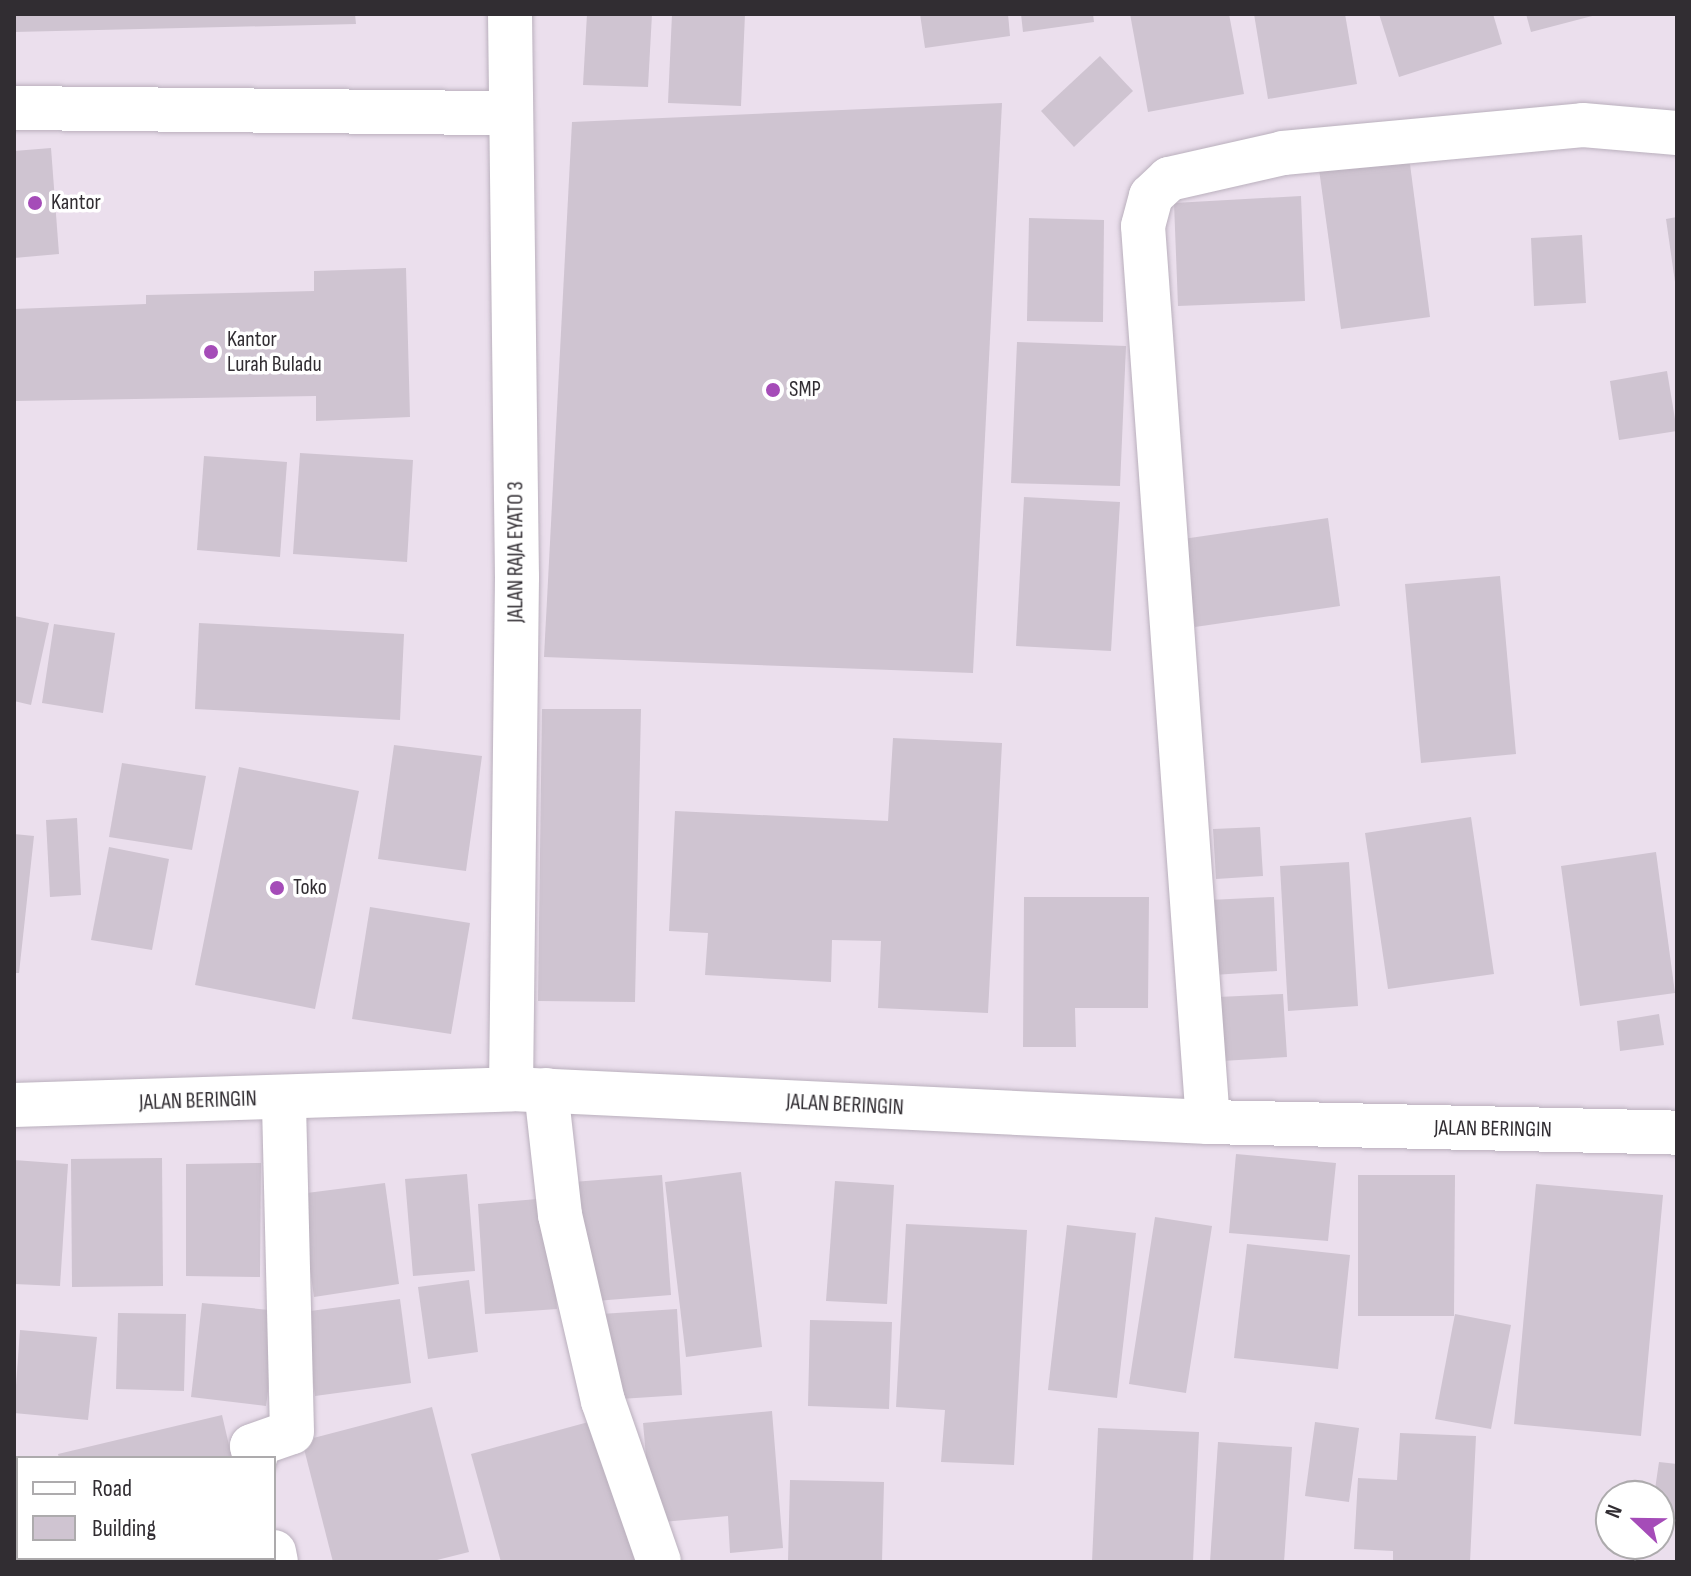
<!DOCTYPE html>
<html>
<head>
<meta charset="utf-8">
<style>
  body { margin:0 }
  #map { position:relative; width:1691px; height:1576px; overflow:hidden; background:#ebdfed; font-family:"Sofia Sans Condensed",sans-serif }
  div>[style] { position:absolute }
  .building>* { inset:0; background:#cfc4d1 }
  .roads { filter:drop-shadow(0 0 2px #bab0bd) drop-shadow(0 0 2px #bab0bd) }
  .street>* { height:44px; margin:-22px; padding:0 22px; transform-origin:22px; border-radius:22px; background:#fff }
  .secondary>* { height:44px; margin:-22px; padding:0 22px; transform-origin:22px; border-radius:22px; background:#fff }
  .dots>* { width:22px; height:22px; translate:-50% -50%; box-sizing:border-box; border:4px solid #fff; border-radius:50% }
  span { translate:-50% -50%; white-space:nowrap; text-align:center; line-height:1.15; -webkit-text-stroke:7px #fff; paint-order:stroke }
  .poi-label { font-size:22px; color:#312d32 }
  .left { translate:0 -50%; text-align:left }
  .street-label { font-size:22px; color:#312d32 }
  .frame { position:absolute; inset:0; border:16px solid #312d32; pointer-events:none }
  .legend { position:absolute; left:16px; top:1456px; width:260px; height:104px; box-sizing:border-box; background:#fff; border:2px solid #adabad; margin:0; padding:10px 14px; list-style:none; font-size:24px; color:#312d32 }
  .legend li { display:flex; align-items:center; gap:16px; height:40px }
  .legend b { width:40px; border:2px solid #adabad }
  .north { position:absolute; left:1595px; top:1480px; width:80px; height:80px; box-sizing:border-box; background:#fff; border:2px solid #adabad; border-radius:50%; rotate:292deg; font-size:22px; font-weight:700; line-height:32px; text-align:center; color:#312d32 }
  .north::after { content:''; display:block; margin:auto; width:28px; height:36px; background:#a54cb8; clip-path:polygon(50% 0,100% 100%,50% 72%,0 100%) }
</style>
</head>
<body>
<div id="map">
  <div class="building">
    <i style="clip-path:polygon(14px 14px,355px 14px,356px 24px,14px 32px)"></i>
    <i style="clip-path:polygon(587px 14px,652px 14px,648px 87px,583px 85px)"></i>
    <i style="clip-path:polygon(672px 14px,745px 14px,741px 106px,668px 103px)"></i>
    <i style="clip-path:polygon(920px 14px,1008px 14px,1010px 36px,925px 48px)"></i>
    <i style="clip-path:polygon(1021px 14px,1093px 14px,1094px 22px,1023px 32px)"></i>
    <i style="clip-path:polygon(1130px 14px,1229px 14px,1244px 94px,1148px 112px)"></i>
    <i style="clip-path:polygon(1254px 14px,1345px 14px,1357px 84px,1268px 99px)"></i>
    <i style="clip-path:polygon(1379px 14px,1493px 14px,1502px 44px,1399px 77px)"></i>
    <i style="clip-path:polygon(1526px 14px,1596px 14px,1596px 15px,1531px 32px)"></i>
    <i style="clip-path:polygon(1100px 56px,1133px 91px,1074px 147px,1041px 111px)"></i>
    <i style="clip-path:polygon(1002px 103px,973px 673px,544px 657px,572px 122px)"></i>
    <i style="clip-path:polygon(51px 148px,59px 254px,14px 258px,14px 151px)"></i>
    <i style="clip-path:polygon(1408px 149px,1430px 317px,1341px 329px,1318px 162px)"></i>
    <i style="clip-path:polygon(1301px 196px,1305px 301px,1178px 306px,1174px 203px)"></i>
    <i style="clip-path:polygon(1677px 217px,1677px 282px,1675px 282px,1666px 219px)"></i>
    <i style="clip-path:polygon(1029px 218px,1104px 220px,1103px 322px,1027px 321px)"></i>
    <i style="clip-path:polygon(1582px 235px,1586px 303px,1534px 306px,1531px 238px)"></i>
    <i style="clip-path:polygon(406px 268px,410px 417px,316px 421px,316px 396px,14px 401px,14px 309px,146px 304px,146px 295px,314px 291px,314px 271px)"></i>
    <i style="clip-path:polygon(1017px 342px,1126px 346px,1120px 486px,1011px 483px)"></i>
    <i style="clip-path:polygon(1667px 371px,1677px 431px,1619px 440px,1610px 381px)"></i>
    <i style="clip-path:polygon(300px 453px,413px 460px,407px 562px,293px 554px)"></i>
    <i style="clip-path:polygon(204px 456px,287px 462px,280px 557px,197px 550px)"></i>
    <i style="clip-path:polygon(1024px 497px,1120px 502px,1111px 651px,1016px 646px)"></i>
    <i style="clip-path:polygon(1328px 518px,1340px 606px,1195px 627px,1183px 539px)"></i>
    <i style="clip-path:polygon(1500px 576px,1516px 754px,1421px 763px,1405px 584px)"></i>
    <i style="clip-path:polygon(14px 616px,49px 623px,31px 705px,14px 701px)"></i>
    <i style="clip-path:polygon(199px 623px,404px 634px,400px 720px,195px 709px)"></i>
    <i style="clip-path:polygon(54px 624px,115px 633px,103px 713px,42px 703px)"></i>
    <i style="clip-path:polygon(542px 709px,641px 709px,635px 1002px,538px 1001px)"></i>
    <i style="clip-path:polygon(893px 738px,1002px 743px,988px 1013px,878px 1008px,881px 941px,832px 940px,831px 982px,705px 975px,708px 933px,669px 931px,675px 811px,888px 821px)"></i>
    <i style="clip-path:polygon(394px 745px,482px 756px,466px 871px,378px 859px)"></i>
    <i style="clip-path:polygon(122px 763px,206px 776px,192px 850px,109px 837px)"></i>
    <i style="clip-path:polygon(239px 767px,359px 791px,315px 1009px,195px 985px)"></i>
    <i style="clip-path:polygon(1471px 817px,1494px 974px,1388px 989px,1365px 833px)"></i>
    <i style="clip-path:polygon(77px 818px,81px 895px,50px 897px,46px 820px)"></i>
    <i style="clip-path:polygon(1260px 827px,1263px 876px,1216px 879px,1213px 829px)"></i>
    <i style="clip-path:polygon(14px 834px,34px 836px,19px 973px,14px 973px)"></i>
    <i style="clip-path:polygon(109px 847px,169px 859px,152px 950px,91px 940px)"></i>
    <i style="clip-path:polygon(1656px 852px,1675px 993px,1580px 1006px,1561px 866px)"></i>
    <i style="clip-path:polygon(1349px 862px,1358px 1006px,1288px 1011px,1280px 866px)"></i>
    <i style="clip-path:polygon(1024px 897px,1149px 897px,1148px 1008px,1075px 1008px,1076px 1047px,1023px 1047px)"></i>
    <i style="clip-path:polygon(1274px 897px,1277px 971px,1213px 975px,1209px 900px)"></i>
    <i style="clip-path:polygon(370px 907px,470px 923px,451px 1034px,352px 1019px)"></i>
    <i style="clip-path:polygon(1283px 994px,1287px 1057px,1222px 1061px,1218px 997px)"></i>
    <i style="clip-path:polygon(1659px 1014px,1664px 1045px,1620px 1051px,1617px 1021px)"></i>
    <i style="clip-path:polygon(1236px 1154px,1336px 1163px,1328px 1241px,1229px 1233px)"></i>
    <i style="clip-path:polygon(162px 1158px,163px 1286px,72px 1287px,71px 1159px)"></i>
    <i style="clip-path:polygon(14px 1160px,68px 1164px,60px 1286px,14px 1284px)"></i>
    <i style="clip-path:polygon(261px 1163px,260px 1277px,186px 1276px,186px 1164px)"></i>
    <i style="clip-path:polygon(741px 1172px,762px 1347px,686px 1357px,665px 1182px)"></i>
    <i style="clip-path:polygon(467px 1174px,475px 1271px,413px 1276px,405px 1179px)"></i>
    <i style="clip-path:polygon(662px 1175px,671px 1295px,583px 1302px,573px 1182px)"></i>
    <i style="clip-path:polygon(1358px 1175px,1455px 1175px,1454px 1316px,1358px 1316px)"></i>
    <i style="clip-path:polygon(835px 1181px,894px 1185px,887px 1304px,826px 1301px)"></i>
    <i style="clip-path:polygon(385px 1183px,399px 1284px,314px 1297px,299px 1194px)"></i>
    <i style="clip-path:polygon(1536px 1184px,1663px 1195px,1641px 1436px,1514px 1424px)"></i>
    <i style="clip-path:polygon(549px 1198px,557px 1309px,485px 1314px,478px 1204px)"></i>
    <i style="clip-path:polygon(1155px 1217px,1212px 1226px,1186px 1393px,1129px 1384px)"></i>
    <i style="clip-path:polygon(906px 1224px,1027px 1230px,1014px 1465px,941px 1462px,945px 1410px,896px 1407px)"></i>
    <i style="clip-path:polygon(1067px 1225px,1136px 1233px,1117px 1398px,1048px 1390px)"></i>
    <i style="clip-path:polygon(1247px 1244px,1350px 1255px,1338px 1369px,1234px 1358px)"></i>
    <i style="clip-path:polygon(469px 1280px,478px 1352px,428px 1359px,418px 1287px)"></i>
    <i style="clip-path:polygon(400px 1299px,411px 1383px,315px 1396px,303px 1312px)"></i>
    <i style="clip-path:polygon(202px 1303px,279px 1311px,266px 1406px,191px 1397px)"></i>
    <i style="clip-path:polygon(677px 1309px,682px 1395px,605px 1400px,601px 1314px)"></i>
    <i style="clip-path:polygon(118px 1313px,186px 1314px,184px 1391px,116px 1389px)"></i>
    <i style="clip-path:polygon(1455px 1314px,1511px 1325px,1491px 1429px,1435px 1419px)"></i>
    <i style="clip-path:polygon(810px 1320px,892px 1322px,889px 1409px,808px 1406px)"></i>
    <i style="clip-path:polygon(20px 1330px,97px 1337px,88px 1420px,14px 1413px)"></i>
    <i style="clip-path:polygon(432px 1407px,469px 1552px,429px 1562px,333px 1562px,302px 1441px)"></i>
    <i style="clip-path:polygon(772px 1411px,783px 1548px,730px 1553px,728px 1516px,652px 1523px,643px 1423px)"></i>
    <i style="clip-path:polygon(222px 1415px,232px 1458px,59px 1458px,58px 1454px)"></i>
    <i style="clip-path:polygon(603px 1418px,642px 1562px,501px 1562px,471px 1454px)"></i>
    <i style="clip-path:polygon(1315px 1422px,1359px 1428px,1349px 1502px,1305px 1496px)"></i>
    <i style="clip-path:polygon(1098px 1428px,1199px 1432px,1193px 1562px,1092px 1562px)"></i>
    <i style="clip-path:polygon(1400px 1433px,1476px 1436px,1470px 1562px,1393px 1562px,1393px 1551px,1354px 1549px,1358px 1478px,1397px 1480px)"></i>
    <i style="clip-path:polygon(1218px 1442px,1292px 1447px,1284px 1562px,1210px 1562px)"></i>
    <i style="clip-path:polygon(1659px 1462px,1677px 1464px,1677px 1520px,1659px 1518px,1659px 1496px,1654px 1496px)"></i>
    <i style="clip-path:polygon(790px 1480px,884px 1482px,882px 1562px,788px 1562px)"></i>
    <i style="clip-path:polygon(128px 1558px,252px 1558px,253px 1562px,117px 1562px)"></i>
  </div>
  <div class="roads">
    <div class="street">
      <i style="left:510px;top:14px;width:563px;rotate:89.29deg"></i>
      <i style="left:517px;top:577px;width:512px;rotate:90.67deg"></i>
      <i style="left:14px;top:108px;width:497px;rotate:0.6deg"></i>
      <i style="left:546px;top:1090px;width:126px;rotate:83.6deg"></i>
      <i style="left:560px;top:1215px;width:191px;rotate:77deg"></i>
      <i style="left:603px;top:1401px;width:170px;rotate:70.8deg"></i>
      <i style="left:1208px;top:1122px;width:898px;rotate:-94.15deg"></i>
      <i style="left:1143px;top:226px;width:31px;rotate:-75deg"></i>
      <i style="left:1151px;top:196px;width:25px;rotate:-43deg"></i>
      <i style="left:1169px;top:179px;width:117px;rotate:-12.8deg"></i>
      <i style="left:1283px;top:153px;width:301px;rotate:-5.3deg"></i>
      <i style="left:1583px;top:125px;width:94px;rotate:4.9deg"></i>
      <i style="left:255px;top:1458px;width:12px;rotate:-104deg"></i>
      <i style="left:252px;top:1446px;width:42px;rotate:-19.3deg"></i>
      <i style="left:292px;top:1432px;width:334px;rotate:-91.4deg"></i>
      <i style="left:274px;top:1552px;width:10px;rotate:79deg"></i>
    </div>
    <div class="secondary">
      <i style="left:14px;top:1105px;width:497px;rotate:-1.8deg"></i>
      <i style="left:511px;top:1089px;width:698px;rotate:2.71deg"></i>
      <i style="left:1208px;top:1122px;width:469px;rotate:1.3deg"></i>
    </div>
  </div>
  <div class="dots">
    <i style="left:35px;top:203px;background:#a54cb8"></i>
    <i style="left:211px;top:352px;background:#a54cb8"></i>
    <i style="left:773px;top:390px;background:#a54cb8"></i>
    <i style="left:277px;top:888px;background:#a54cb8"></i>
  </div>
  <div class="poi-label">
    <span class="left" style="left:51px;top:203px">Kantor</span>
    <span class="left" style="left:227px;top:352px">Kantor<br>Lurah Buladu</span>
    <span class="left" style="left:789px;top:390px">SMP</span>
    <span class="left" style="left:293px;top:888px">Toko</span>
  </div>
  <div class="street-label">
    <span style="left:516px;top:552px;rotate:-90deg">JALAN RAJA EYATO 3</span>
    <span style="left:198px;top:1101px;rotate:-2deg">JALAN BERINGIN</span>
    <span style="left:845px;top:1105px;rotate:3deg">JALAN BERINGIN</span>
    <span style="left:1493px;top:1129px;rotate:1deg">JALAN BERINGIN</span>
  </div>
  <div class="frame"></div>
  <ul class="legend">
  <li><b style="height:10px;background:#fff"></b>Road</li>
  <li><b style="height:22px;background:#cfc4d1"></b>Building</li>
  </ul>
  <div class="north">N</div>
</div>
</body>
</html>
